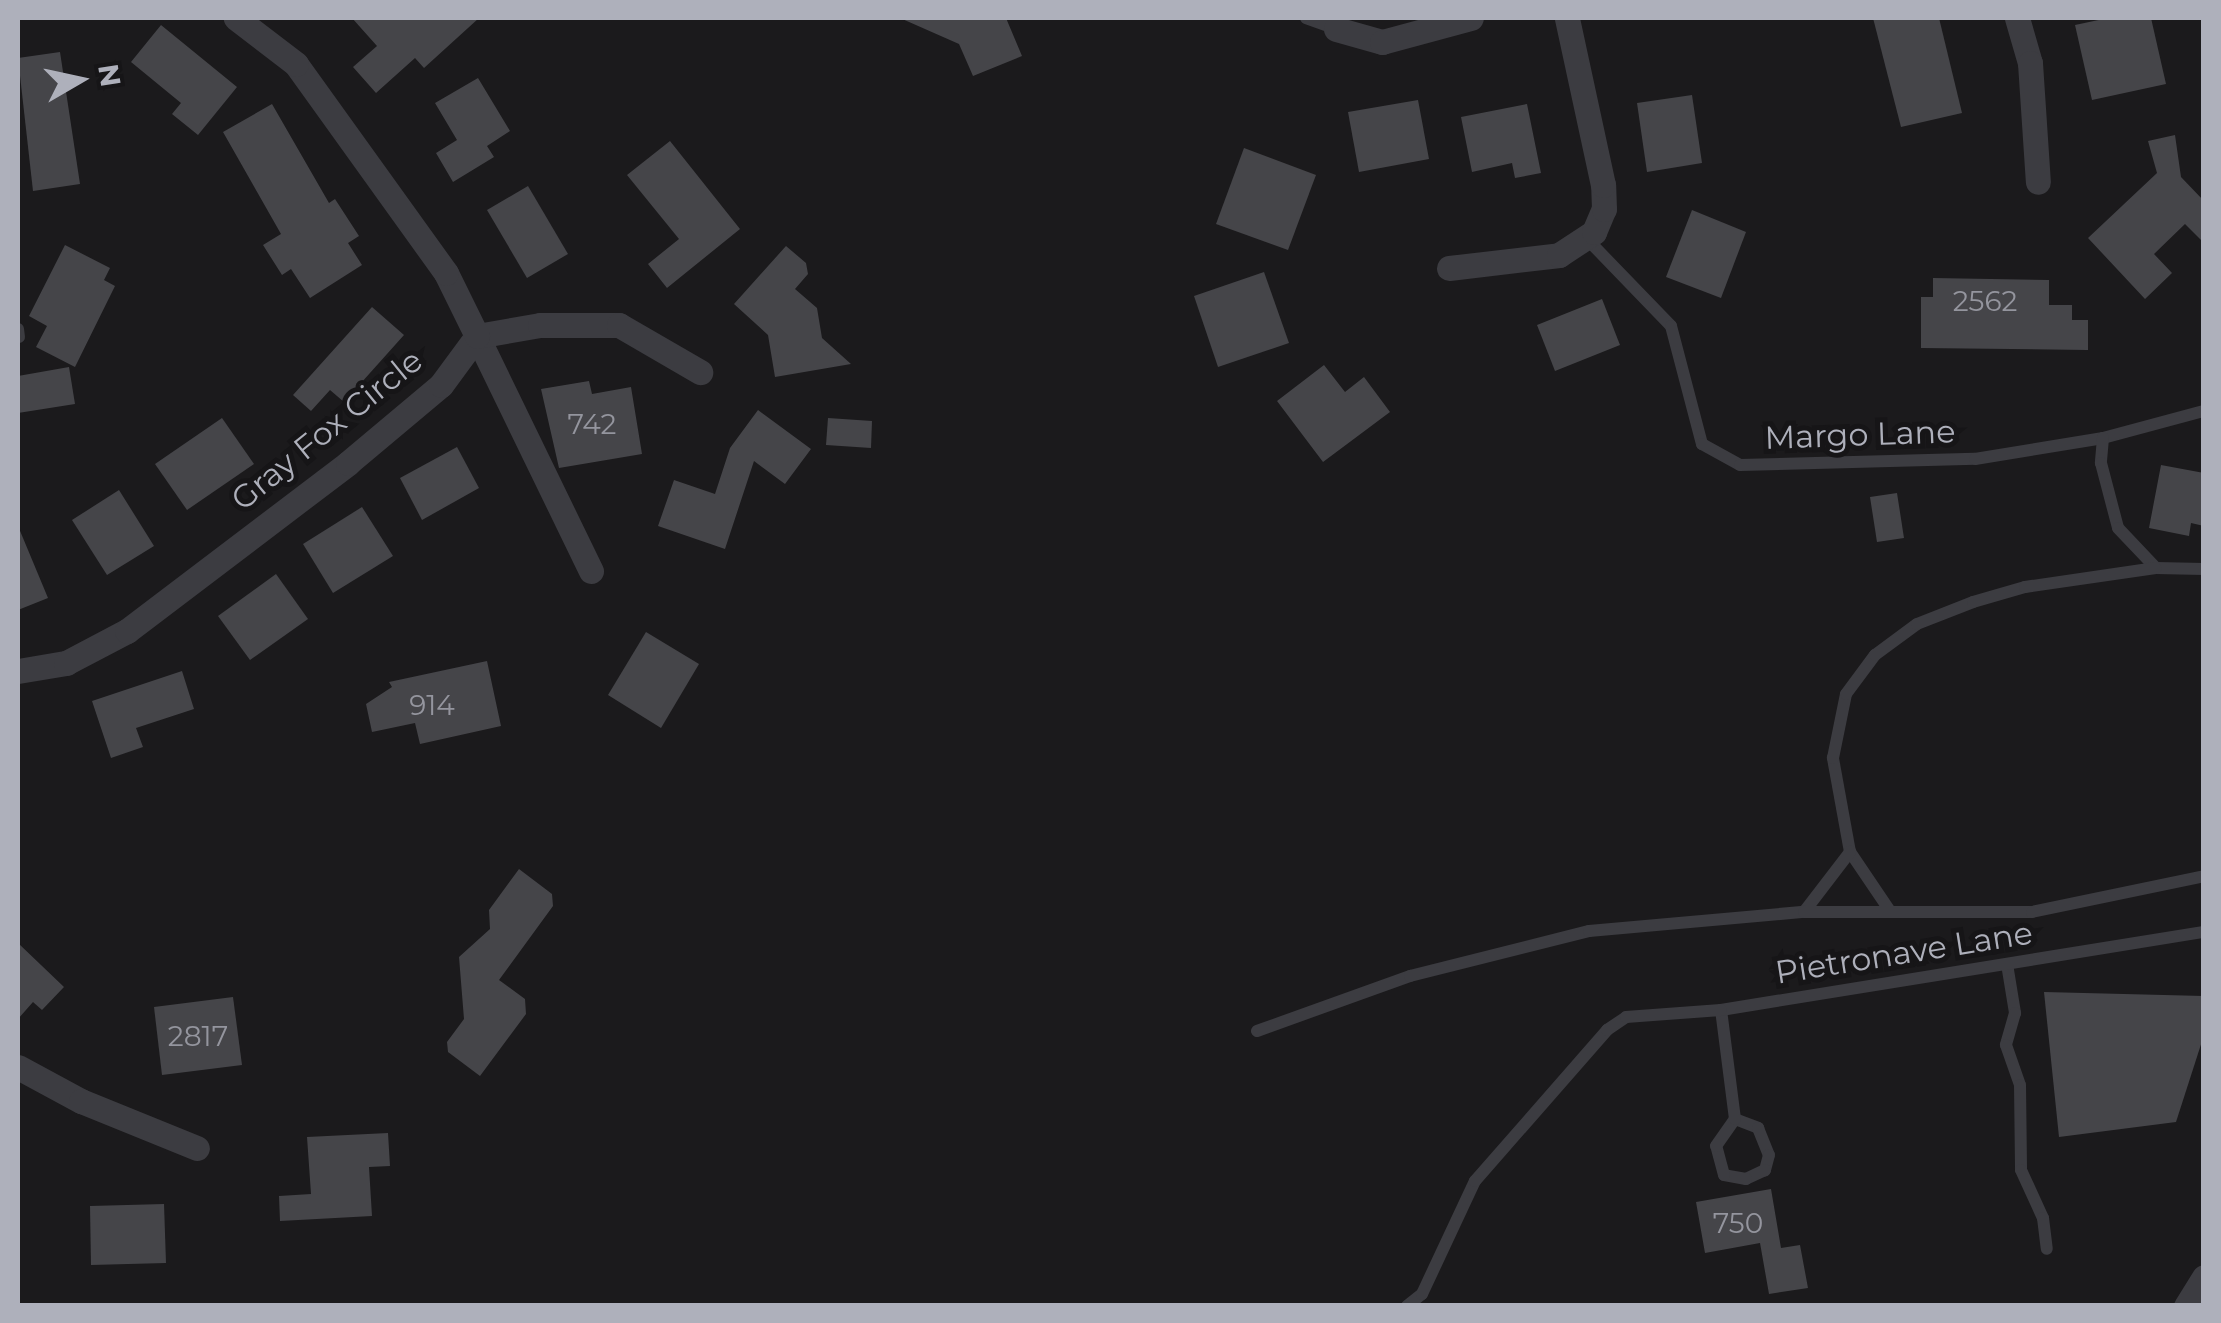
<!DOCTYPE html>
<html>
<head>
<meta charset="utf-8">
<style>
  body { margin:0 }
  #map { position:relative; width:2221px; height:1323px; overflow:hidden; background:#1b1a1c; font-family:Montserrat,sans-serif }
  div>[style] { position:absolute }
  .building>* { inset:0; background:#454549 }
  .lane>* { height:12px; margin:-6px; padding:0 6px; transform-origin:6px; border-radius:6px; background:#3c3c41 }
  .street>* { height:25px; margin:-12.5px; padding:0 12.5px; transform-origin:12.5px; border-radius:12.5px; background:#3c3c41 }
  span { translate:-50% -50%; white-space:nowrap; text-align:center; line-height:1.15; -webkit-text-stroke:10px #161517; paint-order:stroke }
  .number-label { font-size:28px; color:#94959e }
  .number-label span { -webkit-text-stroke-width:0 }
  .street-label { font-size:32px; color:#aeb0bb }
  .frame { position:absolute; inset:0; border:20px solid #aeb0bb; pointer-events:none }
  .north { position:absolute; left:30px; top:30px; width:100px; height:100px; -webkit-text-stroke:8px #161517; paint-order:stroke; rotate:81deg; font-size:28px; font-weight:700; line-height:40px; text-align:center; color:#aeb0bb }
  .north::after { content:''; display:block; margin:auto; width:35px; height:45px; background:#aeb0bb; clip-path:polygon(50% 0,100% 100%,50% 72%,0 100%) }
</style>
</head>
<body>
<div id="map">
  <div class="building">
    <i style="clip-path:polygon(352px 18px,479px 18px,424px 68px,415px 58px,376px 93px,353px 67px,377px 46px)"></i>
    <i style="clip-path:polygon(900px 18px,1006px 18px,1022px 56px,973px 76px,959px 44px)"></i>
    <i style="clip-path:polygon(1873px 18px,1939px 18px,1962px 113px,1901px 127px)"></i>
    <i style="clip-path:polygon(2108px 18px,2151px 18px,2166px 84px,2092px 100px,2075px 25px)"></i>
    <i style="clip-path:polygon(161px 25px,237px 87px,198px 135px,172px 114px,181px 103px,131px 62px)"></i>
    <i style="clip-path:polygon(60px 52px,80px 184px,33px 191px,18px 58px)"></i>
    <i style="clip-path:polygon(478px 78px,510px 131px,487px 146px,494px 157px,453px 182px,436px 153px,457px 140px,435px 103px)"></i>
    <i style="clip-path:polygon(1692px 95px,1702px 163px,1647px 172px,1637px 103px)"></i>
    <i style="clip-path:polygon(1418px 100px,1429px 159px,1359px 172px,1348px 112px)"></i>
    <i style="clip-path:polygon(272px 104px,329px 203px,335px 199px,359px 236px,348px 243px,362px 265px,310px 298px,291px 269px,282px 275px,263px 245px,281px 234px,223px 132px)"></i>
    <i style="clip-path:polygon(1527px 104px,1541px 173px,1515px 178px,1512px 163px,1472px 172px,1461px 117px)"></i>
    <i style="clip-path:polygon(2175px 135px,2181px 177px,2204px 201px,2204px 243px,2185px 224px,2154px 254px,2172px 273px,2145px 299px,2088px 238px,2157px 173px,2148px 141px)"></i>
    <i style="clip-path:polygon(670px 141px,740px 229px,667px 288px,648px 264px,679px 239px,627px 175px)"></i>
    <i style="clip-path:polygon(1244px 148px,1316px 175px,1288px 250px,1216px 224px)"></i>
    <i style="clip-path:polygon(528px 186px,568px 254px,527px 278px,487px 210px)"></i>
    <i style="clip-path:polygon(1692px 210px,1746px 232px,1721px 298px,1666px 277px)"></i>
    <i style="clip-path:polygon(65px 245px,110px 268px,104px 280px,115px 286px,75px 367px,36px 347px,47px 326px,29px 316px)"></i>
    <i style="clip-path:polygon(786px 246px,806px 263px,808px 274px,795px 289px,817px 308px,822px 338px,851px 364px,775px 377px,768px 335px,734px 304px)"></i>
    <i style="clip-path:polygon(1264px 272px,1289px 343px,1218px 367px,1194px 296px)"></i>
    <i style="clip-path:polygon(1933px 278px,2049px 280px,2049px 305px,2072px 305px,2072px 320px,2088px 320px,2088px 350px,1921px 348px,1921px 297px,1933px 297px)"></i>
    <i style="clip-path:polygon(1602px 299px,1620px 345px,1555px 371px,1537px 325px)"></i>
    <i style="clip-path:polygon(372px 307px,404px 335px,344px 402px,330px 390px,311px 411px,293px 395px)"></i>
    <i style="clip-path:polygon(1324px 365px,1345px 392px,1364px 377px,1390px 412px,1323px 462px,1277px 401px)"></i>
    <i style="clip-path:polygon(69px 367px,75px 404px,18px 413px,18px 376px)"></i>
    <i style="clip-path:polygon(589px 381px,592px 394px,631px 387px,642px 454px,559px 468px,541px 389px)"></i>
    <i style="clip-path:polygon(758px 410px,811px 449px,785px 484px,754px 461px,725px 549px,658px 526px,674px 480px,715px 494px,730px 448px)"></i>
    <i style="clip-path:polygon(222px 418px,254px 464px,187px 510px,155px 464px)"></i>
    <i style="clip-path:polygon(828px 418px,872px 421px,871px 448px,826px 445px)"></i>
    <i style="clip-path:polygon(457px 447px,479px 488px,422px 520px,400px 478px)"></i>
    <i style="clip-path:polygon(2161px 465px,2204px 473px,2204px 526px,2191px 523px,2189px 536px,2149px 528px)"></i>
    <i style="clip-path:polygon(119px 490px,154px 546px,107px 575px,72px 520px)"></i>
    <i style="clip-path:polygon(1897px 493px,1904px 538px,1877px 542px,1870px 497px)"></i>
    <i style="clip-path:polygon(362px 507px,393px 556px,333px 593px,303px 544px)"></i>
    <i style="clip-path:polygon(18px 526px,48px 598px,18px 610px)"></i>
    <i style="clip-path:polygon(276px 574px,308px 619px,250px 660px,218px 616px)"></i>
    <i style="clip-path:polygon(646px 632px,699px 664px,661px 728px,608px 695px)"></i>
    <i style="clip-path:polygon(487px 661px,501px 726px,420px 744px,415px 723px,372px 732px,366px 704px,392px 687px,389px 682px)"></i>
    <i style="clip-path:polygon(182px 671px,194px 709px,136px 728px,143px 747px,111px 758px,92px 701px)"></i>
    <i style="clip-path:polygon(519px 869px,552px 894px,553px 906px,499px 980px,525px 999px,526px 1014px,480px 1076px,448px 1052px,447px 1042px,464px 1019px,459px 957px,490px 929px,489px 910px)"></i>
    <i style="clip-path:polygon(18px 943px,64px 987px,42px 1010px,33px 1002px,18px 1019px)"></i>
    <i style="clip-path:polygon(2044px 992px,2204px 996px,2204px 1035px,2176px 1122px,2059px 1137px)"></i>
    <i style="clip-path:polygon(233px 997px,242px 1065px,162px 1075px,154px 1007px)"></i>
    <i style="clip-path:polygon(388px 1133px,390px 1166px,369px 1167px,372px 1216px,280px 1221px,279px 1196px,311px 1194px,307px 1137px)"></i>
    <i style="clip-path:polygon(1771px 1189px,1781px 1248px,1800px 1245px,1808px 1288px,1769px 1294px,1760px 1243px,1705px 1253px,1696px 1202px)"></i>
    <i style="clip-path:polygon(164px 1204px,166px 1263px,91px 1265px,90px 1206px)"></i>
  </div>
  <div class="lane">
    <i style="left:1306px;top:18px;width:32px;rotate:20deg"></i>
    <i style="left:1587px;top:239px;width:121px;rotate:46deg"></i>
    <i style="left:1671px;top:326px;width:122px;rotate:75.3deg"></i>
    <i style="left:1702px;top:444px;width:43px;rotate:28.9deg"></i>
    <i style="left:1740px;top:465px;width:235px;rotate:-1.5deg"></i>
    <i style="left:1975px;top:459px;width:130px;rotate:-9.3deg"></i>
    <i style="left:2103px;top:438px;width:105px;rotate:-15deg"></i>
    <i style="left:18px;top:329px;width:8px;rotate:83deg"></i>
    <i style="left:2103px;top:438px;width:25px;rotate:95deg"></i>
    <i style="left:2101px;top:463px;width:67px;rotate:75.3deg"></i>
    <i style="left:2118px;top:528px;width:55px;rotate:46.5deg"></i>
    <i style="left:2156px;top:568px;width:48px;rotate:1.2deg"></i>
    <i style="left:1890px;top:911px;width:71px;rotate:-124.1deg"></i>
    <i style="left:1850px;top:852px;width:96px;rotate:-100.3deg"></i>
    <i style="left:1833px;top:758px;width:65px;rotate:-78.5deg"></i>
    <i style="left:1846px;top:694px;width:49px;rotate:-53.4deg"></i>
    <i style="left:1875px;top:655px;width:52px;rotate:-36.4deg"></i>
    <i style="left:1917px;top:624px;width:60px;rotate:-21.4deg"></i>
    <i style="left:1973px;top:602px;width:54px;rotate:-16.1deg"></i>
    <i style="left:2025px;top:587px;width:132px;rotate:-8.3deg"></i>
    <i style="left:1804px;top:912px;width:76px;rotate:-52.5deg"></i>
    <i style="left:2007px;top:964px;width:50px;rotate:80.7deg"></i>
    <i style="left:2015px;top:1013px;width:33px;rotate:106deg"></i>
    <i style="left:2006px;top:1045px;width:42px;rotate:70.7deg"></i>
    <i style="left:2020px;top:1085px;width:85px;rotate:89.3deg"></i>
    <i style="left:2021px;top:1170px;width:53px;rotate:65.4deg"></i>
    <i style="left:2043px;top:1218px;width:31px;rotate:83deg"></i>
    <i style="left:1257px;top:1031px;width:163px;rotate:-19.8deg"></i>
    <i style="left:1410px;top:976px;width:185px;rotate:-14.1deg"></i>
    <i style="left:1589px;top:931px;width:216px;rotate:-5.1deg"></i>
    <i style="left:1804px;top:912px;width:228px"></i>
    <i style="left:2032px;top:912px;width:176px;rotate:-11.8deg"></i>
    <i style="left:1735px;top:1119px;width:25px;rotate:21deg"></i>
    <i style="left:1758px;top:1128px;width:29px;rotate:68deg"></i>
    <i style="left:1769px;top:1155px;width:16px;rotate:105deg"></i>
    <i style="left:1765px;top:1170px;width:21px;rotate:155deg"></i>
    <i style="left:1746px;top:1179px;width:22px;rotate:-170deg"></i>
    <i style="left:1724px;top:1175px;width:30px;rotate:-105deg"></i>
    <i style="left:1716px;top:1146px;width:33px;rotate:-55deg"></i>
    <i style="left:1735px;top:1119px;width:110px;rotate:-97.3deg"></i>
    <i style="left:1721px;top:1010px;width:489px;rotate:-9.2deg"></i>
    <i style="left:1407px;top:1306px;width:19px;rotate:-39deg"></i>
    <i style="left:1422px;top:1294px;width:125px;rotate:-64.9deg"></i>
    <i style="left:1475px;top:1181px;width:201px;rotate:-48.8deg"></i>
    <i style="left:1607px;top:1030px;width:23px;rotate:-34deg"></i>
    <i style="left:1626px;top:1017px;width:95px;rotate:-4.2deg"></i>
  </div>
  <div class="street">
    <i style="left:2017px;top:18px;width:47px;rotate:73.9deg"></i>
    <i style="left:2030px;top:63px;width:119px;rotate:86.2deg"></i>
    <i style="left:1336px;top:29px;width:48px;rotate:15.8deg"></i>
    <i style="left:1382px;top:42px;width:92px;rotate:-15.1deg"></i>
    <i style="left:1449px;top:268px;width:111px;rotate:-6.7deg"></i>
    <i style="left:1559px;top:255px;width:42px;rotate:-33.3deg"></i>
    <i style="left:1594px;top:232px;width:25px;rotate:-67deg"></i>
    <i style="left:1604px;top:209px;width:24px;rotate:-92deg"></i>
    <i style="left:1603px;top:185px;width:171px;rotate:-102.2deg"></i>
    <i style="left:591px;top:571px;width:261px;rotate:-115.9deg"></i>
    <i style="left:477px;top:336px;width:64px;rotate:-9.9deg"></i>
    <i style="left:540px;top:325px;width:79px"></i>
    <i style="left:619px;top:325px;width:94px;rotate:30.1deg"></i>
    <i style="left:18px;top:671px;width:49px;rotate:-9.5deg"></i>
    <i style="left:66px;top:663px;width:69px;rotate:-27.7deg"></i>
    <i style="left:127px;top:631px;width:278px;rotate:-37.2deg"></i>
    <i style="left:348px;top:463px;width:121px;rotate:-40deg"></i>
    <i style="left:441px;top:385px;width:61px;rotate:-53.7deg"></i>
    <i style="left:477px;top:336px;width:70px;rotate:-116.2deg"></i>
    <i style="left:446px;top:273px;width:257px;rotate:-125.7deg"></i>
    <i style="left:296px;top:64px;width:76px;rotate:-142.5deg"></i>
    <i style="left:18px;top:1067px;width:72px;rotate:28.4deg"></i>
    <i style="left:81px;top:1101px;width:125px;rotate:22.1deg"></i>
    <i style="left:2186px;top:1306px;width:34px;rotate:-58deg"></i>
  </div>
  <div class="number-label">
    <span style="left:1985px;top:301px">2562</span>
    <span style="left:592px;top:424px">742</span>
    <span style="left:432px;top:705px">914</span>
    <span style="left:198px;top:1036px">2817</span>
    <span style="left:1738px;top:1223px">750</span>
  </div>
  <div class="street-label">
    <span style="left:327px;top:430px;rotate:-39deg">Gray Fox Circle</span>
    <span style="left:1860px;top:435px;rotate:-2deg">Margo Lane</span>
    <span style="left:1904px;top:953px;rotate:-9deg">Pietronave Lane</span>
  </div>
  <div class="frame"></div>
  <div class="north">N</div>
</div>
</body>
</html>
